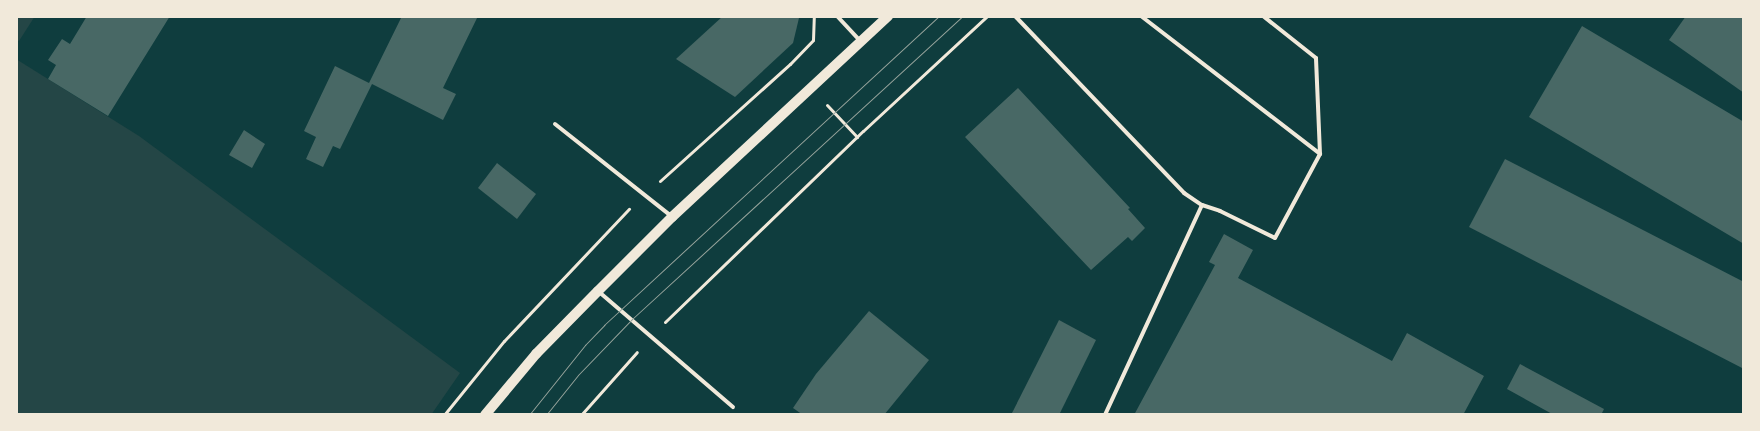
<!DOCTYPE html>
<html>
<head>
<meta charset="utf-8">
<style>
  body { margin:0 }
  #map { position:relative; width:1760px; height:431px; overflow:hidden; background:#0f3d3e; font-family:"Golos Text",sans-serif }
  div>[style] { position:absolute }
  .green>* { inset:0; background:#244646 }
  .building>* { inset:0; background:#486865 }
  .path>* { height:3px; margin:-1.5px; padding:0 1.5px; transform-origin:1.5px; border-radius:1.5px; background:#f1e9da }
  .service>* { height:4px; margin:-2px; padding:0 2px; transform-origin:2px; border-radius:2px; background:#f1e9da }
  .secondary>* { height:10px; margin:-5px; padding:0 5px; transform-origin:5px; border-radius:5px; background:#f1e9da }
  .tram>* { height:1px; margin:-0.5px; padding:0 0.5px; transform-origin:0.5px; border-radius:0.5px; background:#97a49c }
  span { translate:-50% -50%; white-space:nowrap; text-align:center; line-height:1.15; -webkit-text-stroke:5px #f1e9da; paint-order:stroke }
  .frame { position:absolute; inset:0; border:18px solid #f1e9da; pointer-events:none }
</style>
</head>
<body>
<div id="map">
  <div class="green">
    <i style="clip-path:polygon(16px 16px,35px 16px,19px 41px,16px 39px)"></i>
    <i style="clip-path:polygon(16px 59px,139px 136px,460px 373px,431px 415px,16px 415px)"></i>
  </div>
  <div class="building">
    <i style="clip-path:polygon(87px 16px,170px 16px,108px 116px,48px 79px,56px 65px,48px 60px,62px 39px,70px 44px)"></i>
    <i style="clip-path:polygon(402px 16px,478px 16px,443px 88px,456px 94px,443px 120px,372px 84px,340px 149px,333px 146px,323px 167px,306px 159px,316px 137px,304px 131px,335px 66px,369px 83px)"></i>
    <i style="clip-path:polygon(723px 16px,799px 18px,793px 43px,735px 97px,676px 59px)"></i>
    <i style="clip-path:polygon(1686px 16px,1744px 16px,1744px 93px,1669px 40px)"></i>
    <i style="clip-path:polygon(1582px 26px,1744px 122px,1744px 244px,1529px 117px)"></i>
    <i style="clip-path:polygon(1018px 88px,1130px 208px,1128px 209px,1145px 228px,1132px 241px,1128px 237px,1091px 270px,965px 137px)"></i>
    <i style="clip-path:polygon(244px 130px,265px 144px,252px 168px,229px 155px)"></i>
    <i style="clip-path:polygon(1505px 159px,1744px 282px,1744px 369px,1469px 227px)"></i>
    <i style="clip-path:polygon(497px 163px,536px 194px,517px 219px,478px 188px)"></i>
    <i style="clip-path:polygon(1224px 234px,1253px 250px,1238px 278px,1392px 361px,1407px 333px,1484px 376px,1463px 415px,1134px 415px,1215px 265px,1209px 262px)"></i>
    <i style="clip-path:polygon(869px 311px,929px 360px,884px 415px,803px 415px,793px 408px,816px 374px)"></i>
    <i style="clip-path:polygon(1059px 320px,1096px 340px,1059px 415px,1011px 415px)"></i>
    <i style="clip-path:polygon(1520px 364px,1604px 409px,1601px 415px,1554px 415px,1507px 389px)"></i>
  </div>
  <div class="path">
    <i style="left:827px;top:105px;width:44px;rotate:46.8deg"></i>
    <i style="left:660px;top:181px;width:175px;rotate:-42deg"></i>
    <i style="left:790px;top:64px;width:33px;rotate:-46deg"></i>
    <i style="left:813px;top:40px;width:24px;rotate:-88deg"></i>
    <i style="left:665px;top:322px;width:275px;rotate:-44deg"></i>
    <i style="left:863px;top:131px;width:169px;rotate:-42.8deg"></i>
    <i style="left:444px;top:415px;width:95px;rotate:-51deg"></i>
    <i style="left:504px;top:341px;width:182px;rotate:-46.6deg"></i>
    <i style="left:581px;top:415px;width:84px;rotate:-48.4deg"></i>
  </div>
  <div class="service">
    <i style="left:837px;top:16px;width:34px;rotate:47deg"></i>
    <i style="left:1015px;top:16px;width:245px;rotate:46.3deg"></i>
    <i style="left:1184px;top:193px;width:22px;rotate:34deg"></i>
    <i style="left:1202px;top:205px;width:231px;rotate:114.8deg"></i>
    <i style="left:1141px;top:16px;width:226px;rotate:37.6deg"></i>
    <i style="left:555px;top:124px;width:148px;rotate:38.4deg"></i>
    <i style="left:1202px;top:205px;width:19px;rotate:18deg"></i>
    <i style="left:1220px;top:211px;width:61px;rotate:26.1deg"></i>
    <i style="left:1275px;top:238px;width:95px;rotate:-61.8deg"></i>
    <i style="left:1320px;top:154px;width:96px;rotate:-92.4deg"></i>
    <i style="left:1316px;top:58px;width:68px;rotate:-141.6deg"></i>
    <i style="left:598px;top:291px;width:178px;rotate:40.7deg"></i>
  </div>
  <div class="secondary">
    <i style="left:485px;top:415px;width:80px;rotate:-50.1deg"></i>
    <i style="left:536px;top:354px;width:88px;rotate:-45.5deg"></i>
    <i style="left:598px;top:291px;width:105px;rotate:-45deg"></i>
    <i style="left:672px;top:217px;width:295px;rotate:-42.9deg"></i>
  </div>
  <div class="tram">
    <i style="left:529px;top:415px;width:90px;rotate:-51.3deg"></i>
    <i style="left:585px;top:345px;width:28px;rotate:-46deg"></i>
    <i style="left:604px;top:325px;width:456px;rotate:-42.7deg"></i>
    <i style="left:546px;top:415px;width:51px;rotate:-51.3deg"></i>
    <i style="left:578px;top:375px;width:78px;rotate:-46deg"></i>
    <i style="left:632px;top:319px;width:449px;rotate:-42.5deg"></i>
  </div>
  <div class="frame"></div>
</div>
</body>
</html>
